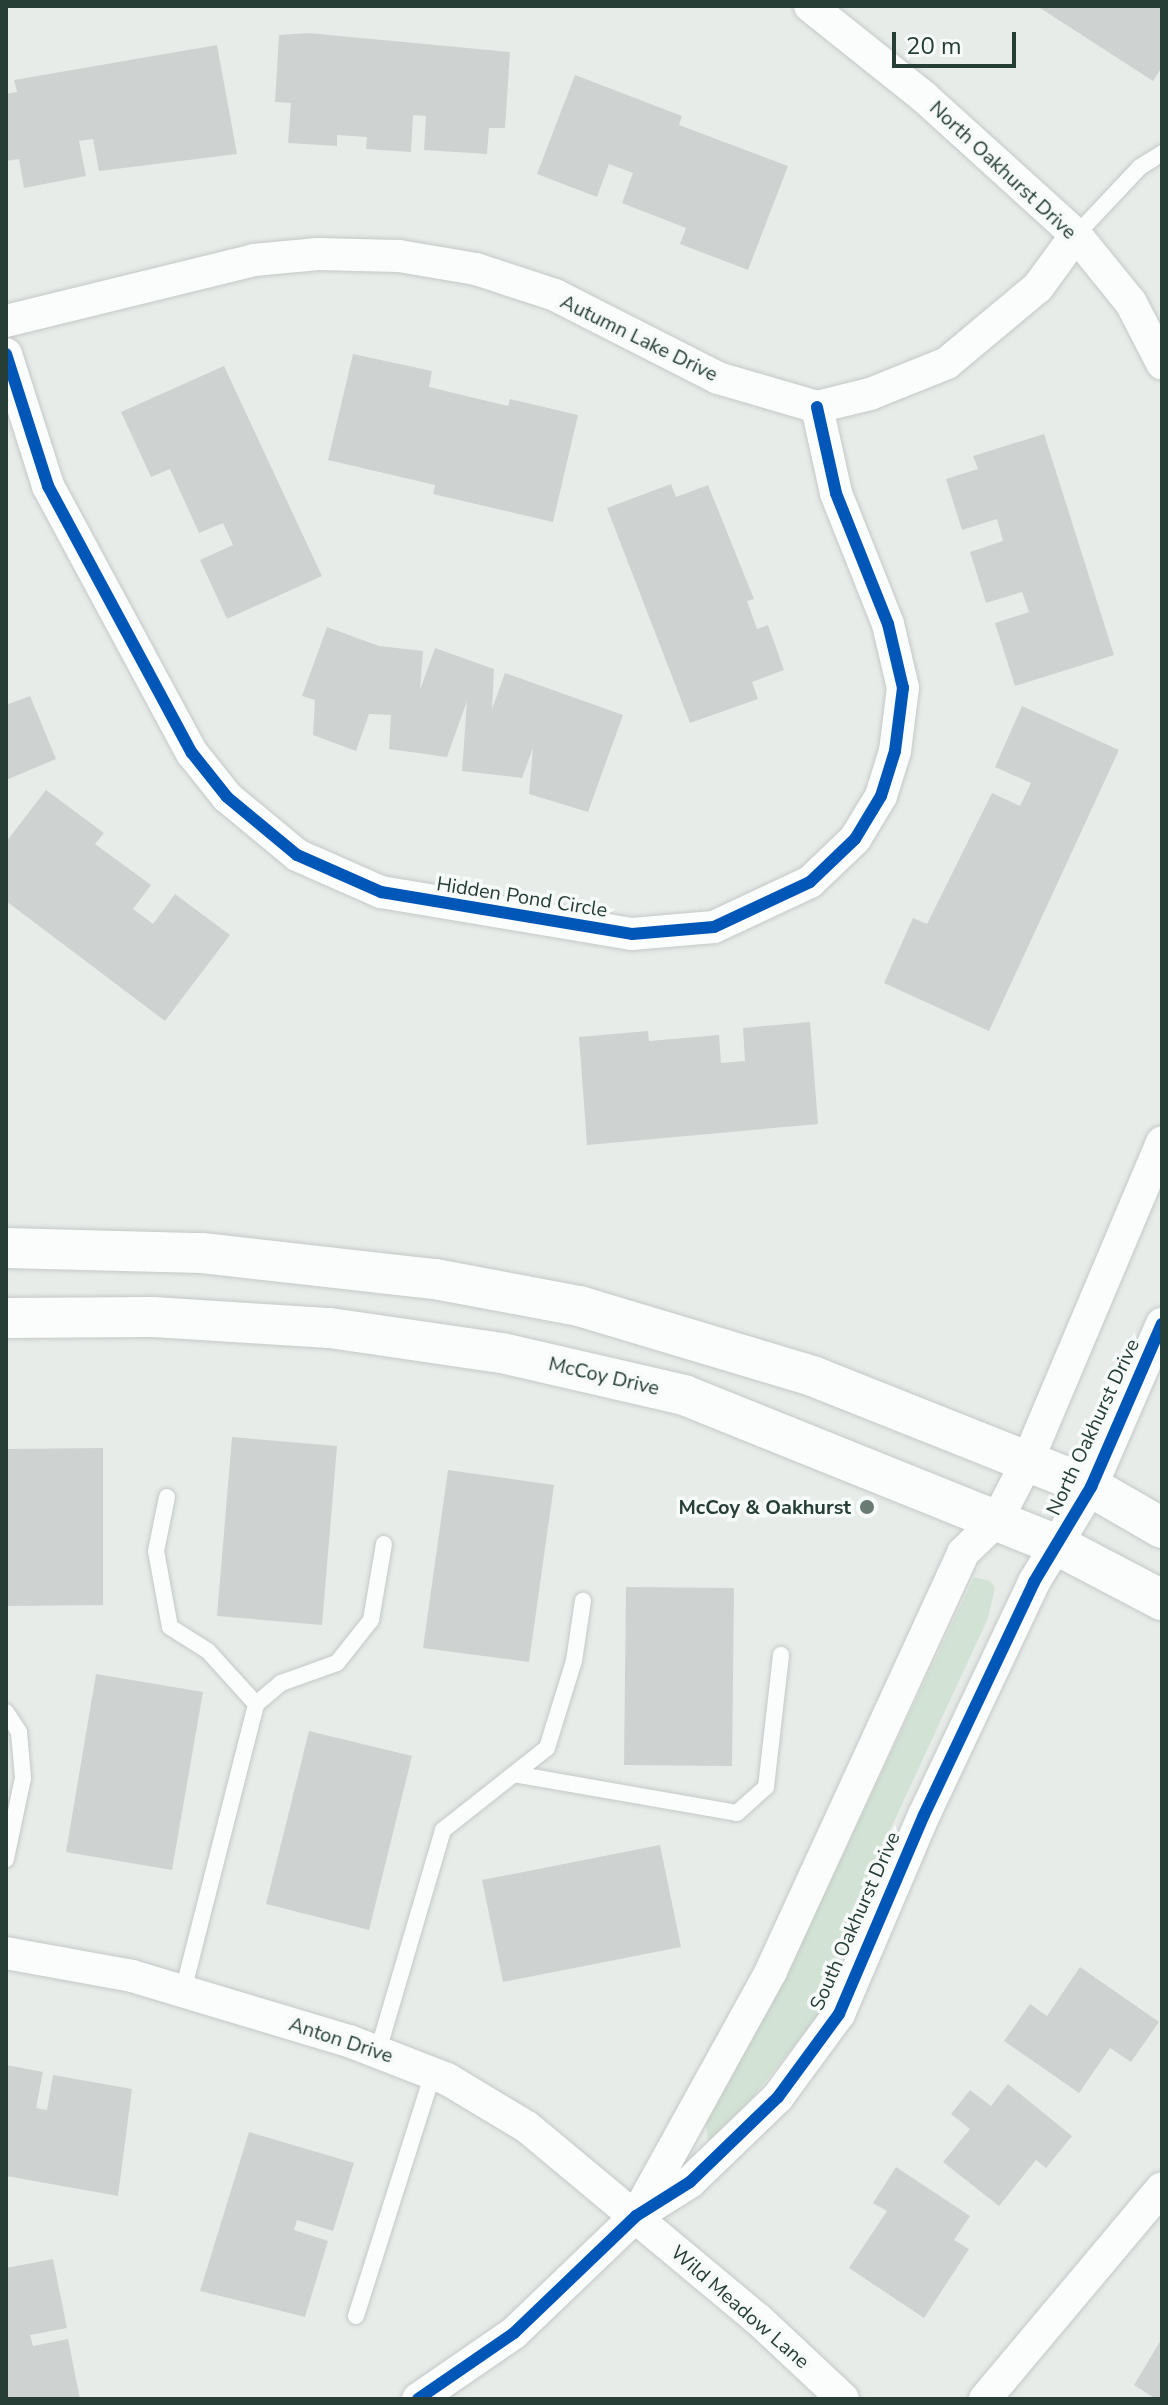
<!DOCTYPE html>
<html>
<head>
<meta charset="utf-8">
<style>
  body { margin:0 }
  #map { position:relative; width:1168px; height:2405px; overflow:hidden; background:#e7ece9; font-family:"Nunito Sans",sans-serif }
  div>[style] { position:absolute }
  .green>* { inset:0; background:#d2e3d5 }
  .building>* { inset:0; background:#ced3d1 }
  .roads { filter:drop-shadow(0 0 2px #c4c9c6) drop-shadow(0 0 2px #c4c9c6) }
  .service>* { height:16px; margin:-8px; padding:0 8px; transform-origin:8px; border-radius:8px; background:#fbfcfc }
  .minor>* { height:32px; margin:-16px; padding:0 16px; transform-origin:16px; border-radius:16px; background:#fbfcfc }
  .tertiary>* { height:40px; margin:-20px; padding:0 20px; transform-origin:20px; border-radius:20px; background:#fbfcfc }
  .cycleway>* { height:12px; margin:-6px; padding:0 6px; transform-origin:6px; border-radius:6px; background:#0057b8 }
  .dots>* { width:22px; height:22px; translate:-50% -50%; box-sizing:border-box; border:4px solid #f6faf8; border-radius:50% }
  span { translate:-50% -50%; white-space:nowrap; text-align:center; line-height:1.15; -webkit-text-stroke:7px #f6faf8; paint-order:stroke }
  .street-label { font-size:20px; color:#263e35 }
  .poi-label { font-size:20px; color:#263e35; font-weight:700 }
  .right { translate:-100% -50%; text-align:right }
  .frame { position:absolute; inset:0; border:8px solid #263e35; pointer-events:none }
  .scale { position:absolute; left:892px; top:32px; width:124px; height:36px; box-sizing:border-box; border:4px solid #263e35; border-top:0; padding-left:10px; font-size:24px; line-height:28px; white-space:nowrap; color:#263e35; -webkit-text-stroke:6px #f6faf8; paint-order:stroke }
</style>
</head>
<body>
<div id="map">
  <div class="green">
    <i style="clip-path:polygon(974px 1577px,990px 1581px,995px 1588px,988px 1618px,880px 1852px,821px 2012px,720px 2138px,708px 2141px,706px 2123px,790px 1967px)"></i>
  </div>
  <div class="building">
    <i style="clip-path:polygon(1037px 6px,1162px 6px,1162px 67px,1153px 81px)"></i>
    <i style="clip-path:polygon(308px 33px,510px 52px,505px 128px,489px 128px,487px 154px,424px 150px,426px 116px,413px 115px,411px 152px,366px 149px,367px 137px,337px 135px,337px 146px,288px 143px,291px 103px,275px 102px,279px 35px)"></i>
    <i style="clip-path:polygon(217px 45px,237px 154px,99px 171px,93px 139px,79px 141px,86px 176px,24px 188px,19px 159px,6px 161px,6px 94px,17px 92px,14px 80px)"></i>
    <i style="clip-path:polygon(575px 75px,682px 116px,679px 125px,788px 166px,748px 270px,680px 244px,686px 228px,622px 203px,633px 173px,609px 164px,597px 197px,537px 174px)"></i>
    <i style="clip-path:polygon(353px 354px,432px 371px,429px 387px,508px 406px,510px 399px,578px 415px,553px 522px,433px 494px,435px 485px,328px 460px)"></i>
    <i style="clip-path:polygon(224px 366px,322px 576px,227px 619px,200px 560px,233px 545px,223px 523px,199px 533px,170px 469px,151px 477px,121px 412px)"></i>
    <i style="clip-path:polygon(1044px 434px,1114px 655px,1015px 686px,995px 623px,1029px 612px,1022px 592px,986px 603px,970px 552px,1003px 541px,997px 519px,962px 530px,946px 479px,978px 469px,973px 456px)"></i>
    <i style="clip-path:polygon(671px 484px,676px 497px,708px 485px,754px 599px,747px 601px,757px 629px,768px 625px,784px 670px,752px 682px,758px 699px,690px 723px,607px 508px)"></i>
    <i style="clip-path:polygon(327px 627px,379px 646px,423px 651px,420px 690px,435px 648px,494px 669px,492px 709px,505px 673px,623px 715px,588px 812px,529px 794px,533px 748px,522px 778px,462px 771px,467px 701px,447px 757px,389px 749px,391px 715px,369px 714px,356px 751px,313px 735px,315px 700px,302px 696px)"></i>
    <i style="clip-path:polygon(30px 696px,56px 759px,6px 780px,6px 705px)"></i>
    <i style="clip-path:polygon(1022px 706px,1119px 750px,989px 1031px,884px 983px,913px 918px,927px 924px,992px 793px,1020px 806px,1031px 783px,995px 767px)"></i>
    <i style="clip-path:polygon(46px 790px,104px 833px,95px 844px,151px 885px,133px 909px,153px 924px,175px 894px,230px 935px,165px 1021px,6px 901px,6px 842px)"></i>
    <i style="clip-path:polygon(810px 1022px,818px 1124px,587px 1145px,579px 1037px,648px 1031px,649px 1041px,719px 1035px,721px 1063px,745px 1061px,743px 1028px)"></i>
    <i style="clip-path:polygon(232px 1437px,337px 1446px,322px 1625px,217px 1616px)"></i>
    <i style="clip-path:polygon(103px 1448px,103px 1605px,6px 1606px,6px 1449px)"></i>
    <i style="clip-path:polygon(448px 1470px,554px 1485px,529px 1662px,423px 1648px)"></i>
    <i style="clip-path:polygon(626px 1587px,734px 1588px,732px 1766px,624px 1765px)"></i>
    <i style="clip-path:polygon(96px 1674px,203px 1692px,172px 1870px,66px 1852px)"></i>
    <i style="clip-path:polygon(309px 1731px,412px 1756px,369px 1930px,266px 1904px)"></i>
    <i style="clip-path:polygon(660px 1845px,681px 1947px,503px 1982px,482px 1880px)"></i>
    <i style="clip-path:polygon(1080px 1967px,1159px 2022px,1131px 2062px,1110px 2048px,1079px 2093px,1004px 2041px,1030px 2004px,1047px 2016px)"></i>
    <i style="clip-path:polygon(6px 2065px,43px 2072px,36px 2108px,47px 2110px,53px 2075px,132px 2089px,118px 2196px,6px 2176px)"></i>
    <i style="clip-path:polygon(1008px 2084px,1072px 2136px,1046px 2168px,1036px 2160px,999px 2206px,943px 2162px,970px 2129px,951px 2114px,970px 2090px,991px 2106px)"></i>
    <i style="clip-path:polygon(249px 2132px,354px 2163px,333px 2231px,297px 2220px,294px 2230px,328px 2241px,305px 2317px,200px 2291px)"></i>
    <i style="clip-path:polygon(896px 2167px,970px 2216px,954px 2240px,969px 2249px,924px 2318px,849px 2268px,887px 2211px,873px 2203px)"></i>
    <i style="clip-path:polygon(53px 2259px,67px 2328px,30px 2335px,33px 2346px,68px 2339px,80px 2399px,6px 2399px,6px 2268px)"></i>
    <i style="clip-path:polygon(1162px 2338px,1162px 2399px,1156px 2399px,1134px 2385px)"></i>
  </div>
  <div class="roads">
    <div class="service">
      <i style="left:1076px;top:235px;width:93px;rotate:-46.7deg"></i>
      <i style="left:1140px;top:167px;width:26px;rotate:-32deg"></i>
      <i style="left:167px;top:1497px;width:55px;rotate:101.5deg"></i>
      <i style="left:156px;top:1551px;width:77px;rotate:79.6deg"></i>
      <i style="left:170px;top:1627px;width:45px;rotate:32.3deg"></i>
      <i style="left:208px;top:1651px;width:72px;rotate:47.8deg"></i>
      <i style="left:6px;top:1712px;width:24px;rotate:57deg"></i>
      <i style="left:19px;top:1732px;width:46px;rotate:85deg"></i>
      <i style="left:23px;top:1778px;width:83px;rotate:101.9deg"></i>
      <i style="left:514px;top:1774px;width:226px;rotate:9.9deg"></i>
      <i style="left:737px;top:1813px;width:39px;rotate:-42deg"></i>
      <i style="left:766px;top:1787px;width:133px;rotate:-83.5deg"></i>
      <i style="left:183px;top:1991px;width:296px;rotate:-75.7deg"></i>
      <i style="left:256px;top:1704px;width:33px;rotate:-40deg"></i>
      <i style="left:281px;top:1683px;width:59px;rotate:-19.7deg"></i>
      <i style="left:337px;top:1663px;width:55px;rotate:-51.7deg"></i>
      <i style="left:371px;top:1620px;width:77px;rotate:-80.3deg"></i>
      <i style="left:378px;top:2051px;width:230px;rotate:-73.6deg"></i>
      <i style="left:443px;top:1830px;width:132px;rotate:-38.3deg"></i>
      <i style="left:547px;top:1748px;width:91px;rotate:-72.8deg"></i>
      <i style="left:574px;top:1661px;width:61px;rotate:-81.5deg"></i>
      <i style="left:356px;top:2316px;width:255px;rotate:-72.4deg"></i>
    </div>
    <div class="minor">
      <i style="left:810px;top:6px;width:146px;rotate:38.6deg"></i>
      <i style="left:924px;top:97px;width:205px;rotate:42.2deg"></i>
      <i style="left:1076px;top:235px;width:87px;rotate:51deg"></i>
      <i style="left:1131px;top:303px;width:68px;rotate:62.7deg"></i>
      <i style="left:6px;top:321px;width:255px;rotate:-13.8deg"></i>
      <i style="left:254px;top:260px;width:64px;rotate:-5.4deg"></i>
      <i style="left:318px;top:254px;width:81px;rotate:1.4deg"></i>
      <i style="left:399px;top:256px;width:78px;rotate:9.6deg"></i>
      <i style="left:476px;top:269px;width:83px;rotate:18.2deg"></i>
      <i style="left:555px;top:295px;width:183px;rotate:27deg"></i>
      <i style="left:718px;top:378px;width:103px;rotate:16.3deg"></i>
      <i style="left:817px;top:407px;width:55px;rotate:-13.8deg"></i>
      <i style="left:870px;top:394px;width:83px;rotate:-21.9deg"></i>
      <i style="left:947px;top:363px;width:119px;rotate:-39.9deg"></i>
      <i style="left:1038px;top:287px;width:64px;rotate:-53.8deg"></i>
      <i style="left:6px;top:354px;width:139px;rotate:72.3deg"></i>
      <i style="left:48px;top:486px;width:303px;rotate:61.7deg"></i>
      <i style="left:192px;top:753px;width:56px;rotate:51.5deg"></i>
      <i style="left:227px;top:797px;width:91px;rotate:39.6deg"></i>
      <i style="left:297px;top:855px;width:92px;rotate:23.8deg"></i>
      <i style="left:381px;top:892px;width:254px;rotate:9.5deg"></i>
      <i style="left:632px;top:934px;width:82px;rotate:-4.9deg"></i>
      <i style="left:714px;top:927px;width:106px;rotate:-25.1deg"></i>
      <i style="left:810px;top:882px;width:62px;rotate:-43.7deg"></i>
      <i style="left:855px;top:839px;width:50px;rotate:-58.8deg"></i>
      <i style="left:881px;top:796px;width:47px;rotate:-72.7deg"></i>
      <i style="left:895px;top:751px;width:64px;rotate:-82.8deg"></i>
      <i style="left:903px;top:688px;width:66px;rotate:-103.2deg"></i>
      <i style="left:888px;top:624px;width:141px;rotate:-111.7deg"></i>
      <i style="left:836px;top:493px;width:88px;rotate:-102.5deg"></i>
      <i style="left:6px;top:1953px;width:128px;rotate:10.3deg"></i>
      <i style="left:132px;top:1976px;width:227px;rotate:16.7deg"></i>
      <i style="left:349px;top:2041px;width:105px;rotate:21.2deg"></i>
      <i style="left:447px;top:2079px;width:93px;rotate:31deg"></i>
      <i style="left:527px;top:2127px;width:302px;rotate:39.8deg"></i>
      <i style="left:759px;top:2320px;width:115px;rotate:43.2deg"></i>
      <i style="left:636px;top:2216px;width:280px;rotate:-61.1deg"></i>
      <i style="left:771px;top:1971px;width:460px;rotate:-65.3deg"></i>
      <i style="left:963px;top:1553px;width:47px;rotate:-44.1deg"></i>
      <i style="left:997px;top:1520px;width:65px;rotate:-62.7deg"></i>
      <i style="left:1027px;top:1462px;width:347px;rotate:-67.1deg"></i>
      <i style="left:418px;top:2399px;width:116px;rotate:-34.5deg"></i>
      <i style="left:514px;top:2333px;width:169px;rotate:-43.8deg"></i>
      <i style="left:636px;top:2216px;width:64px;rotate:-32.2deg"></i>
      <i style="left:690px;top:2182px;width:122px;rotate:-44deg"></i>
      <i style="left:778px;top:2097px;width:103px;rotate:-53.7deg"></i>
      <i style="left:839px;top:2014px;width:216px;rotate:-66.9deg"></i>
      <i style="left:924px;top:1815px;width:258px;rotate:-64.7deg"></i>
      <i style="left:1034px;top:1582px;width:111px;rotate:-59deg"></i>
      <i style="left:1091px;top:1487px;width:178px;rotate:-66.5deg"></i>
      <i style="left:985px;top:2399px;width:275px;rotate:-50deg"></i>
    </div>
    <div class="tertiary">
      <i style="left:6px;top:1248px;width:196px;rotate:1.5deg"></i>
      <i style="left:202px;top:1253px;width:234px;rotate:6.4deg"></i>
      <i style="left:435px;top:1279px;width:147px;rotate:10.6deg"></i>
      <i style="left:579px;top:1306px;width:246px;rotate:16.7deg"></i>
      <i style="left:815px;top:1377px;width:297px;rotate:21.7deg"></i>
      <i style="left:1091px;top:1487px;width:82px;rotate:30deg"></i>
      <i style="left:6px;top:1318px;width:147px;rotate:-0.4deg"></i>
      <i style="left:153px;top:1317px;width:177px;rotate:3.6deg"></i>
      <i style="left:330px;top:1328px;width:174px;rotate:8.3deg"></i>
      <i style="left:502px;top:1353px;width:187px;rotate:13deg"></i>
      <i style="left:684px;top:1395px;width:404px;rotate:21.9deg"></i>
      <i style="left:1059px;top:1546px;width:116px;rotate:27.7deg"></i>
    </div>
  </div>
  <div class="cycleway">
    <i style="left:6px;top:354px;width:139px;rotate:72.3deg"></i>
    <i style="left:48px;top:486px;width:303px;rotate:61.7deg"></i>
    <i style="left:192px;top:753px;width:56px;rotate:51.5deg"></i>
    <i style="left:227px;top:797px;width:91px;rotate:39.6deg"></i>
    <i style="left:297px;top:855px;width:92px;rotate:23.8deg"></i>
    <i style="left:381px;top:892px;width:254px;rotate:9.5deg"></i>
    <i style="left:632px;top:934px;width:82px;rotate:-4.9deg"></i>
    <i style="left:714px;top:927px;width:106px;rotate:-25.1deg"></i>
    <i style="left:810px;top:882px;width:62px;rotate:-43.7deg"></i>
    <i style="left:855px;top:839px;width:50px;rotate:-58.8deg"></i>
    <i style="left:881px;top:796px;width:47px;rotate:-72.7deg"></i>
    <i style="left:895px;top:751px;width:64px;rotate:-82.8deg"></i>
    <i style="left:903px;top:688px;width:66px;rotate:-103.2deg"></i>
    <i style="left:888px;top:624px;width:141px;rotate:-111.7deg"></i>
    <i style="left:836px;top:493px;width:88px;rotate:-102.5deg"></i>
    <i style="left:418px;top:2399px;width:116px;rotate:-34.5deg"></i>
    <i style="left:514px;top:2333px;width:169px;rotate:-43.8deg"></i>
    <i style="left:636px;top:2216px;width:64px;rotate:-32.2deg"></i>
    <i style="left:690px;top:2182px;width:122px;rotate:-44deg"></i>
    <i style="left:778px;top:2097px;width:103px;rotate:-53.7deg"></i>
    <i style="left:839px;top:2014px;width:216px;rotate:-66.9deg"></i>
    <i style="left:924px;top:1815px;width:258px;rotate:-64.7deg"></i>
    <i style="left:1034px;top:1582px;width:111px;rotate:-59deg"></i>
    <i style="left:1091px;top:1487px;width:178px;rotate:-66.5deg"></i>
  </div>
  <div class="dots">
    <i style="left:867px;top:1507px;background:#6a7b74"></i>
  </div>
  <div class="street-label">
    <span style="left:1003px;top:170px;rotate:43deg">North Oakhurst Drive</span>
    <span style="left:639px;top:338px;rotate:26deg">Autumn Lake Drive</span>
    <span style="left:522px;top:897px;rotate:9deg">Hidden Pond Circle</span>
    <span style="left:604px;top:1376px;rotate:13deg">McCoy Drive</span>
    <span style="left:1093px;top:1427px;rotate:-65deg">North Oakhurst Drive</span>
    <span style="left:855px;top:1921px;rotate:-66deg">South Oakhurst Drive</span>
    <span style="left:341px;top:2040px;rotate:18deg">Anton Drive</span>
    <span style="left:740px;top:2307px;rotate:41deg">Wild Meadow Lane</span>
  </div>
  <div class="poi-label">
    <span class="right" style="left:851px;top:1507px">McCoy &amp; Oakhurst</span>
  </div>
  <div class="frame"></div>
  <div class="scale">20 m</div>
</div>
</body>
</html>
